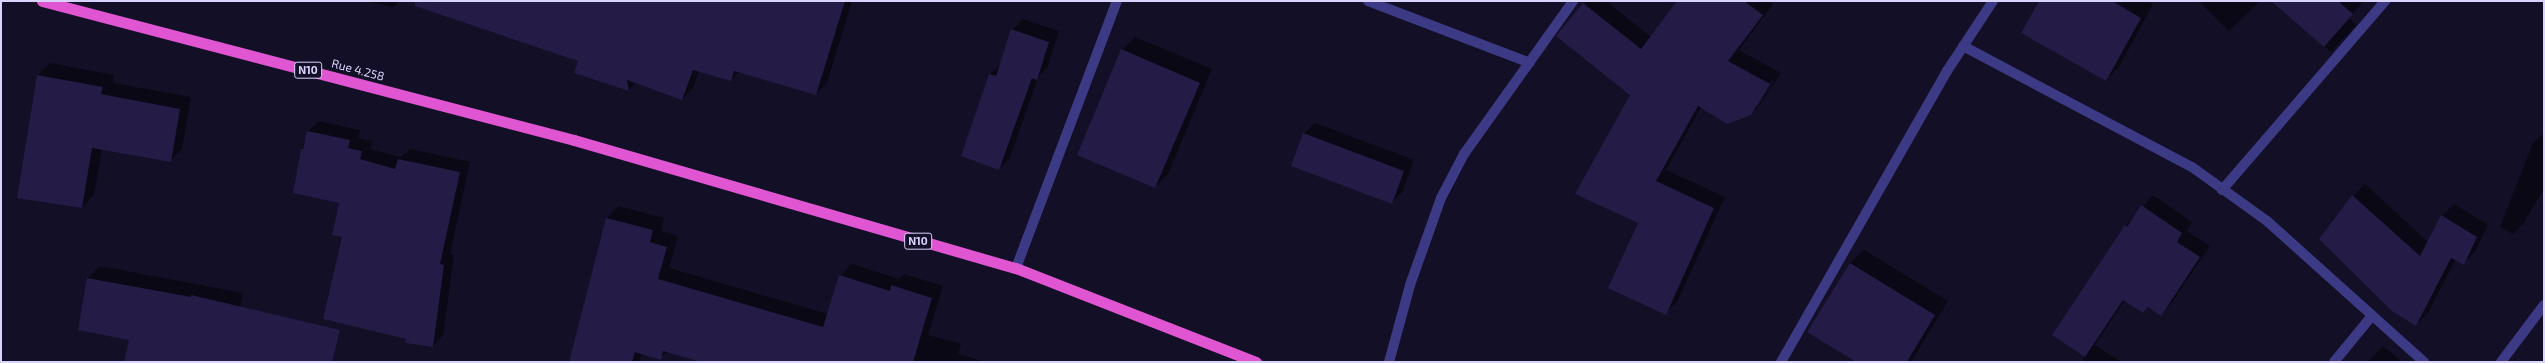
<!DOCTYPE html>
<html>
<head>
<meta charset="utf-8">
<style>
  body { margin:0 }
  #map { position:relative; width:2545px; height:363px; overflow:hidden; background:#130f26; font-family:"Exo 2",sans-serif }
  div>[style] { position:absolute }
  .shadow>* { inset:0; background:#0007 }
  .building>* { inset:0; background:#241b47 }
  .minor>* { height:10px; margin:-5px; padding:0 5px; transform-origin:5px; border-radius:5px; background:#3d3a85 }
  .trunk>* { height:11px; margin:-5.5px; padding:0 5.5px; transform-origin:5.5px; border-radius:5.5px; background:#e055d1 }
  span { translate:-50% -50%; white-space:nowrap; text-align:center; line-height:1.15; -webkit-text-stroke:3px #130f26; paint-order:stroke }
  .shield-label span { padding:1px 3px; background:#130f26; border:1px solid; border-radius:3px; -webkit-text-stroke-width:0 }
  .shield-label { font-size:11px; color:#d9d4ff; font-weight:700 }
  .street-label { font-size:12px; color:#d9d4ff }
  .frame { position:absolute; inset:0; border:2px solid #d9d4ff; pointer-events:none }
</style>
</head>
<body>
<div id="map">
  <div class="shadow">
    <i style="clip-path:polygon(365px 1px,400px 1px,394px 7px)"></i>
    <i style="clip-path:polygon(451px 1px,852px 1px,827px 83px,816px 94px,739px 72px,731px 80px,699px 71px,693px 88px,682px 99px,636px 82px,629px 90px,579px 61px)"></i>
    <i style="clip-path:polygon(evenodd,1586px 1px,1606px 1px,1651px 37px,1678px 1px,1770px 1px,1773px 4px,1739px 50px,1781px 73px,1762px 102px,1751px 114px,1701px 107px,1666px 170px,1725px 197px,1677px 302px,1666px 313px,1639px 222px,1632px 95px,1558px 36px,1586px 1px,1772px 80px,1774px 81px,1758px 106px,1755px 106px,1772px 80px)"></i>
    <i style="clip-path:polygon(2040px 1px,2148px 1px,2153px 4px,2119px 67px,2106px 80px)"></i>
    <i style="clip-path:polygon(2199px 1px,2260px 1px,2229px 31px)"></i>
    <i style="clip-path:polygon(2272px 1px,2361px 1px,2363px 2px,2349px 18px,2356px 25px,2331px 52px)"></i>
    <i style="clip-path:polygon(1023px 19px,1059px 31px,1047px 68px,1038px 77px,1010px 158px,999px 169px,962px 156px,990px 74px,1001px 64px,1012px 30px)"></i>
    <i style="clip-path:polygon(1135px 37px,1212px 69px,1168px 174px,1155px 187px,1122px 50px)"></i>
    <i style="clip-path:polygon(50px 63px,114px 75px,113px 83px,191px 97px,182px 149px,170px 161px,102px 149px,94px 195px,82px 207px,38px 75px)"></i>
    <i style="clip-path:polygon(318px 121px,360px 130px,358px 138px,372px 141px,370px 149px,401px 157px,410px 149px,470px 162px,450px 254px,454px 255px,443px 335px,433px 346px,407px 338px,343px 236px,341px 203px,302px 149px,308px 132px)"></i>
    <i style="clip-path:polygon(1315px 123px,1414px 160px,1402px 192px,1391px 203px,1304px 134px)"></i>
    <i style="clip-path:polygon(2544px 133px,2544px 189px,2523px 224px,2513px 234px,2500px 227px,2533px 143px)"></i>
    <i style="clip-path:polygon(2365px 184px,2428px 242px,2442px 216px,2454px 204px,2488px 225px,2475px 252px,2463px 264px,2456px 259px,2428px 313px,2416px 325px,2353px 196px)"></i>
    <i style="clip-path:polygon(2153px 195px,2192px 222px,2187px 231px,2210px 246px,2171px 304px,2160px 315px,2148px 307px,2143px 312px,2125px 300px,2095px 345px,2121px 362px,2082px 362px,2125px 226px)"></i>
    <i style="clip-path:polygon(618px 206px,664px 218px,661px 231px,678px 236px,669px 268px,828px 314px,840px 276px,852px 264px,899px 279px,904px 274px,943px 286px,928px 335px,961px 344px,958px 354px,986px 362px,705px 362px,668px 351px,660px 358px,642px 353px,639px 362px,570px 362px,607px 218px)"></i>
    <i style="clip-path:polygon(1864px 250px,1948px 301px,1911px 362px,1858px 362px,1850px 263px)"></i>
    <i style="clip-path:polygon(100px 266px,243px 293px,234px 339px,324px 362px,125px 362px,130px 339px,80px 329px,88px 278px)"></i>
    <i style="clip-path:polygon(2383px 346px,2402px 362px,2368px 362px)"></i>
  </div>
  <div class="building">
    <i style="clip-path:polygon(415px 1px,845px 1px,816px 95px,734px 71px,731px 81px,693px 70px,682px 100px,627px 80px,629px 91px,574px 73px,578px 61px,415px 6px)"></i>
    <i style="clip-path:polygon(1677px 1px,1744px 1px,1763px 15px,1728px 61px,1770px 84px,1751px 115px,1727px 124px,1698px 106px,1656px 181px,1714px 208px,1666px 315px,1608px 288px,1638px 223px,1575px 194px,1630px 95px,1556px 36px,1583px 3px,1641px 49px)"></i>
    <i style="clip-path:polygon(2039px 1px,2112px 1px,2141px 18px,2106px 81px,2021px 33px)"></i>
    <i style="clip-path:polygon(2271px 1px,2338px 1px,2353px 14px,2324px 47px)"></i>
    <i style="clip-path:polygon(1011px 29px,1049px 42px,1037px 80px,1032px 78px,999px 170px,961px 156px,989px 74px,996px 76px)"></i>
    <i style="clip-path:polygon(1121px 49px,1200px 83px,1155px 188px,1077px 155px)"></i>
    <i style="clip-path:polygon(37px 75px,103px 87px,101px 94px,180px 109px,171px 162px,92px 148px,82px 208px,17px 198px)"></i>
    <i style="clip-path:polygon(307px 131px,350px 140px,348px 148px,362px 151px,360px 159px,395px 169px,398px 159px,460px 172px,440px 264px,444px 265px,433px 347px,405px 343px,406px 339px,323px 319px,342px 237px,332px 235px,339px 203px,293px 193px,301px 149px,303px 149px)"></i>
    <i style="clip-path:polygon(1303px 133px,1404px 171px,1392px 204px,1291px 166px)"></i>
    <i style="clip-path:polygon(2352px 195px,2420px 256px,2441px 215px,2477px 237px,2464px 265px,2451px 258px,2416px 326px,2392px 311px,2319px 239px)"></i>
    <i style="clip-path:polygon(2141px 205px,2182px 233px,2177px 242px,2200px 257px,2161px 316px,2148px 307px,2143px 313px,2123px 300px,2085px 357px,2052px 335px,2125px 225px,2127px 227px)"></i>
    <i style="clip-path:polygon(606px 218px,653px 230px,650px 242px,667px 247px,658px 279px,823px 327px,839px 275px,890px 291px,891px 285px,932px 298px,913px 362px,701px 362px,663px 351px,661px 360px,635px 352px,632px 362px,569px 362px)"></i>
    <i style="clip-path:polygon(1850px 263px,1935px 315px,1907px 362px,1856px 362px,1807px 332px)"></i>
    <i style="clip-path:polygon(87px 278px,191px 297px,191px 295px,340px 330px,332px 362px,124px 362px,129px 340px,78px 330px)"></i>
  </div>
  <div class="minor">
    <i style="left:1368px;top:1px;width:173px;rotate:20.9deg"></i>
    <i style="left:1963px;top:46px;width:259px;rotate:27.9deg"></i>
    <i style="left:2192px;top:167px;width:92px;rotate:35.8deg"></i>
    <i style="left:2267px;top:221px;width:211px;rotate:41.9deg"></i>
    <i style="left:2222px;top:190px;width:250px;rotate:-49.2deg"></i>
    <i style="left:1016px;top:268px;width:285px;rotate:-69.3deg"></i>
    <i style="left:1389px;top:362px;width:80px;rotate:-74.7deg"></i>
    <i style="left:1410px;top:285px;width:92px;rotate:-70.4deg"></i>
    <i style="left:1441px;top:198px;width:50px;rotate:-62.4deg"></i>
    <i style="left:1464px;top:154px;width:188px;rotate:-54.5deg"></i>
    <i style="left:1781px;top:362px;width:335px;rotate:-60.3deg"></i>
    <i style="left:1947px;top:71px;width:84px;rotate:-56.7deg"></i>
    <i style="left:2334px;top:362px;width:58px;rotate:-50.6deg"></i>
    <i style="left:2501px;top:362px;width:71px;rotate:-53deg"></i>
  </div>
  <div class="trunk">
    <i style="left:42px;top:1px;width:550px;rotate:14.64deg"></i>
    <i style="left:574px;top:140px;width:460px;rotate:16.2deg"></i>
    <i style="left:1016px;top:268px;width:258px;rotate:21.4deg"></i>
  </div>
  <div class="shield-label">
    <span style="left:308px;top:70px">N10</span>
    <span style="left:918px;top:241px">N10</span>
  </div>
  <div class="street-label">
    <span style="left:358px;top:70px;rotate:15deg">Rue 4.258</span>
  </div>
  <div class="frame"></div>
</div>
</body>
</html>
